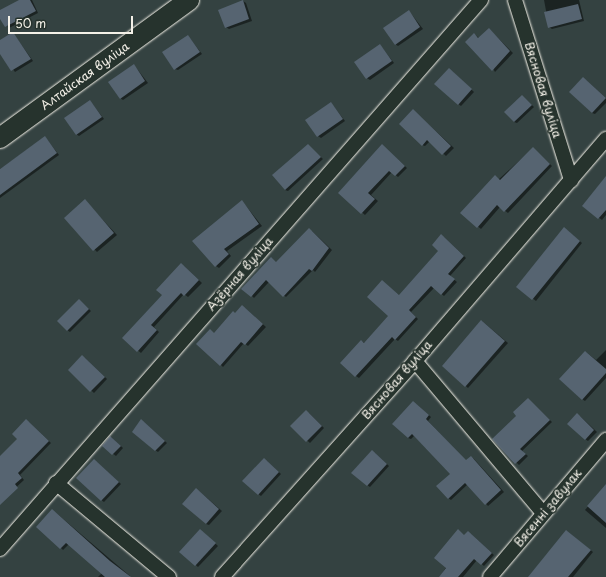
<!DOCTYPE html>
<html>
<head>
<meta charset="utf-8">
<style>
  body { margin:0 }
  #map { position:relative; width:606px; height:577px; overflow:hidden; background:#344241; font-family:"Playpen Sans",sans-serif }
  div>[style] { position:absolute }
  .shadow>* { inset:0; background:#0007 }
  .building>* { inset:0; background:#566471 }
  .roads { filter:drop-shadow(0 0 1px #f4f1e8) drop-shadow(0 0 1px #f4f1e8) }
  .street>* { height:14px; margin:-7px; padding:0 7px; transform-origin:7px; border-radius:7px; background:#26332d }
  .secondary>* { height:20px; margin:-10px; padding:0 10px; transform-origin:10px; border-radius:10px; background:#26332d }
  span { translate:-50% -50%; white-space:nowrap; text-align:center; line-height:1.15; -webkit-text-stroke:3.5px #26332d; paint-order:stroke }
  .street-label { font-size:12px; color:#f4f1e8 }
  .scale { position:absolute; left:8px; top:16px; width:125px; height:18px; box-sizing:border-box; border:2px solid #f4f1e8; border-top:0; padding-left:5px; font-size:12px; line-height:14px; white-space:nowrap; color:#f4f1e8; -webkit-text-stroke:3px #26332d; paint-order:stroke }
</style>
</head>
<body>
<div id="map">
  <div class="shadow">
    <i style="clip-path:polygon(21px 0,32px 0,38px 13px,9px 28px,0 16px,0 11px)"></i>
    <i style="clip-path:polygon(544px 0,579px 0,584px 21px,552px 29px,549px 27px)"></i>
    <i style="clip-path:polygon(243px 1px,246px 3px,252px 21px,229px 29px,226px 27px)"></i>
    <i style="clip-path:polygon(409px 11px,423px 29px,398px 46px,395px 44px)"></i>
    <i style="clip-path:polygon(489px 29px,513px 53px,495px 72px,474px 34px,479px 38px)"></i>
    <i style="clip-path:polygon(13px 33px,33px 61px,15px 72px,0 52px,0 41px)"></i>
    <i style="clip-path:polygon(188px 36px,202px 54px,178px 70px,175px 69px)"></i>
    <i style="clip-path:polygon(380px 45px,394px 63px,370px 80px,367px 78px)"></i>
    <i style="clip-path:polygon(134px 65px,148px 83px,123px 100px,120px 98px)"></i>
    <i style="clip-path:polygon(452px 71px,474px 92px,461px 106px,458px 104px)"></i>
    <i style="clip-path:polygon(586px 80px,606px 98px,606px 103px,595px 114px,592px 113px)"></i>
    <i style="clip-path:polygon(522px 96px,534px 107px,517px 123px,514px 122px)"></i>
    <i style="clip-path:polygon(90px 101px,104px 119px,79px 136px,76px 134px)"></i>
    <i style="clip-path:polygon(331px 103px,345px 121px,321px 138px,318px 136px)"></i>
    <i style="clip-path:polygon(413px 110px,454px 148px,446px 156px,430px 141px,425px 146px,422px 145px)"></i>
    <i style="clip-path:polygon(45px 137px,59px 155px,0 198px,0 169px)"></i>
    <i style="clip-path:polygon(382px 145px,407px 168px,398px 177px,392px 172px,371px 195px,378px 201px,365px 215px,340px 193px)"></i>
    <i style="clip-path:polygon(308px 146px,323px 159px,288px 191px,285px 190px)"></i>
    <i style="clip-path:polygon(533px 148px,552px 166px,508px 213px,500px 207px,481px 229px,462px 213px)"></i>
    <i style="clip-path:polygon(606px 179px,606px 215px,602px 220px,583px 206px)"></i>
    <i style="clip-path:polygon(85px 201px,117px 235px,97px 252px,65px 218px)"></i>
    <i style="clip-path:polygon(242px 201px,262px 226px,227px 251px,231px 256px,219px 268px,216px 266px)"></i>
    <i style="clip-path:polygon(567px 230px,582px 243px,536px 301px,517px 286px)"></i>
    <i style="clip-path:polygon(312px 231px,332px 250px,315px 272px,313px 270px,286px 297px,269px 282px,254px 298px,252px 296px,271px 259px,277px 263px)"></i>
    <i style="clip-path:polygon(444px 237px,466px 258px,450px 276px,457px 282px,444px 296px,434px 288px,411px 312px,418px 319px,398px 341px,395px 339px,359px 378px,356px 376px,361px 341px,365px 343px,390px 316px,382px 281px,400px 296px,439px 251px)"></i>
    <i style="clip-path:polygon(184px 266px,202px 283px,188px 297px,184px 294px,154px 327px,159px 332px,141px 353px,123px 338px,163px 295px)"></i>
    <i style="clip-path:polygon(79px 300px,91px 311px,70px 332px,67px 330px)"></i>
    <i style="clip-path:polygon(245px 308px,266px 327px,248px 346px,244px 343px,223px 367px,221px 365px,215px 334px,235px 314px)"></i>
    <i style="clip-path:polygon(482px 321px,508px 343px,468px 388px,443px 366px)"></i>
    <i style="clip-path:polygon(606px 350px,606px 378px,585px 401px,582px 399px,586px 352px,596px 360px)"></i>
    <i style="clip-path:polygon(85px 358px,107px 379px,94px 393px,69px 370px)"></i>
    <i style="clip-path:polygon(528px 399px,552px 422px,522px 451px,528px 456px,519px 465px,493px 439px,517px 416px)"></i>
    <i style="clip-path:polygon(416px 404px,431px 417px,428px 421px,466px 461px,471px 457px,474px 459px,504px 492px,488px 506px,468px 484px,451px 500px,448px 498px,451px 474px,414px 436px,411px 439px,408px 438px)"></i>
    <i style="clip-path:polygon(309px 413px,324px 428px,310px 443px,291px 426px)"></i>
    <i style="clip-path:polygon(580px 416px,597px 432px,588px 441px,585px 439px)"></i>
    <i style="clip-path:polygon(29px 422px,51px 443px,20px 475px,24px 480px,10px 493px,0 484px,0 457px,18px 439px)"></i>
    <i style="clip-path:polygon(144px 422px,167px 443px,158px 452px,155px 450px)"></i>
    <i style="clip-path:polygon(111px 437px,123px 448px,116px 456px,103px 446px)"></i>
    <i style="clip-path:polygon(375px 453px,389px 466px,370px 487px,367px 485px)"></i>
    <i style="clip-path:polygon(267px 461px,281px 474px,261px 496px,258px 494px)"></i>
    <i style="clip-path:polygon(97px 462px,121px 484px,104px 502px,101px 500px)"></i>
    <i style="clip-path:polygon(199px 491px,222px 511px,209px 525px,206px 524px)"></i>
    <i style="clip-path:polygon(601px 491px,606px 495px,606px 528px,585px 510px)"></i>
    <i style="clip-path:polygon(55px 512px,130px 576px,98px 577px,102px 573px,69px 544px,63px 550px,61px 548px)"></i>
    <i style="clip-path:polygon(567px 531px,593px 552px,573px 577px,529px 577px)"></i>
    <i style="clip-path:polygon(203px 532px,218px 546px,198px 567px,181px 552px)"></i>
    <i style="clip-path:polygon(471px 534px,494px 555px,484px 566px,477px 560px,463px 577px,440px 577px,465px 536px)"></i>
  </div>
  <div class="building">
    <i style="clip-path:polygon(19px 0,30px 0,36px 11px,5px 27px,0 19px,0 10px)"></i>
    <i style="clip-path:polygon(243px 0,249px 19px,225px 28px,218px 10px)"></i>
    <i style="clip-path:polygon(578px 4px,582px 19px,548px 28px,544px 12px)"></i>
    <i style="clip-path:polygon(409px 10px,420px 27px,395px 45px,383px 28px)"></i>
    <i style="clip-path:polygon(489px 28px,510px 51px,492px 71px,465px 42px,474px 33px,478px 38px)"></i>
    <i style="clip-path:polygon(13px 32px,31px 59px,11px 71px,0 54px,0 40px)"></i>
    <i style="clip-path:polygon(188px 35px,200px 52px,174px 70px,162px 52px)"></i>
    <i style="clip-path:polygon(380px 44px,392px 61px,366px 79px,354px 62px)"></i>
    <i style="clip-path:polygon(134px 64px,145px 81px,120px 99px,108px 82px)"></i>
    <i style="clip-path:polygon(449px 68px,472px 89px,458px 105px,434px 84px)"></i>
    <i style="clip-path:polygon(583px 77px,606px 98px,592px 113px,569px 92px)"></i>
    <i style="clip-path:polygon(522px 95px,532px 105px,514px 122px,504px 112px)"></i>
    <i style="clip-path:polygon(90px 100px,102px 117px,76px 135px,64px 118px)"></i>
    <i style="clip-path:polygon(331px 102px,343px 119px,317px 137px,305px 120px)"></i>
    <i style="clip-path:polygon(413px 109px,451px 146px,442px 155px,427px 140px,422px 146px,399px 124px)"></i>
    <i style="clip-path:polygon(45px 136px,57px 153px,0 195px,0 169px)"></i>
    <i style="clip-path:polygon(308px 144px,321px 157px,285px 190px,272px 175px)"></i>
    <i style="clip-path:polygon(382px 144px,405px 166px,395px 176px,389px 171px,368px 193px,375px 199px,361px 214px,338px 193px)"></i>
    <i style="clip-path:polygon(533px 147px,550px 164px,504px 212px,497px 205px,477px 228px,460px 213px,495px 175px,500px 180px)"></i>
    <i style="clip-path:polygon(606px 176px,606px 210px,598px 219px,582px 206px)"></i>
    <i style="clip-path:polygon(85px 199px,114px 233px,93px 251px,64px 218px)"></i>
    <i style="clip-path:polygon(242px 200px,259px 224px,224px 249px,229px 254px,215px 267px,192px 241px)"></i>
    <i style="clip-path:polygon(564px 227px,580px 241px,532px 300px,516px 287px)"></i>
    <i style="clip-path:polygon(309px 228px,329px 248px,312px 271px,309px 269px,283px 297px,266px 280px,251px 297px,241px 289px,271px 257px,276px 262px)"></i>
    <i style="clip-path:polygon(441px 234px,464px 256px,448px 274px,455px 279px,441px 295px,431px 286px,409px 310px,416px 317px,395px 340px,392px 337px,355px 377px,340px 363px,361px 340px,364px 343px,388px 316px,367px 297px,382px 280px,399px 295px,438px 251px,432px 245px)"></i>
    <i style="clip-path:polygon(181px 263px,199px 280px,184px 296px,181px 293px,151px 325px,157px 330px,137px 352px,122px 338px,162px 295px,156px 290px)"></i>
    <i style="clip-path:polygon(79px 299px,89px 309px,67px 331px,57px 321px)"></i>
    <i style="clip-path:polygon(242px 305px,263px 324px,245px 345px,241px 342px,220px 366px,196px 344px,210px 329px,214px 333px,233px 311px,235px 313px)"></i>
    <i style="clip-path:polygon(481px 320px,505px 341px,465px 387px,442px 366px)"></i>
    <i style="clip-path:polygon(585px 351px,606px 369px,606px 373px,582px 400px,559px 379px)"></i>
    <i style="clip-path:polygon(82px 355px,105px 377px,90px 392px,68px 370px)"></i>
    <i style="clip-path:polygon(528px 398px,550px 420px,520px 449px,526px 454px,515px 464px,492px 439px,516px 416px,513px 412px)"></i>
    <i style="clip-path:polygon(413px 401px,429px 415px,426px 419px,466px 460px,471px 456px,501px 490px,485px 505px,465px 483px,448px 499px,436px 486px,450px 474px,412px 434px,408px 438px,392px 424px)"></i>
    <i style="clip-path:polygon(306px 410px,322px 426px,306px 442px,290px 426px)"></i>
    <i style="clip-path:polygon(577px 413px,594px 430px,585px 440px,567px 424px)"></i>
    <i style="clip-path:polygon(26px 419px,49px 441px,18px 473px,22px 478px,15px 484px,18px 488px,0 505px,0 456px,17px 439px,12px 434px)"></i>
    <i style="clip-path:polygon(141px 419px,165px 441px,155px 451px,132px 432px)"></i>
    <i style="clip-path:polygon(110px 436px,121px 446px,112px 455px,102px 446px)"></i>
    <i style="clip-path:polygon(372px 450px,387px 464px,367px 486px,351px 473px)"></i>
    <i style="clip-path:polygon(264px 458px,279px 472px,258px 495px,242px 481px)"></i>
    <i style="clip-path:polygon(94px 459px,119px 482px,101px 501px,76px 478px)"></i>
    <i style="clip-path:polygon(606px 484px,606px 523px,587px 506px)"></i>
    <i style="clip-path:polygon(196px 488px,219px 509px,206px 524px,182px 504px)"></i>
    <i style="clip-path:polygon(52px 509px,110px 561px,131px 577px,105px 577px,66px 543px,60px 549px,36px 527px)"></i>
    <i style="clip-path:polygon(200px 529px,216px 543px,195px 566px,179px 552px)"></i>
    <i style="clip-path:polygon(458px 529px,464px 535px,468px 531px,492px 553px,481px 565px,474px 559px,458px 577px,439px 577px,446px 568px,434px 558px)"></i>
    <i style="clip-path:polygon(566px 530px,591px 550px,568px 577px,528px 577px)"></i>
  </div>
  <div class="roads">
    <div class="street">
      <i style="left:515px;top:0;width:189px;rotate:72.7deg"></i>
      <i style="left:415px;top:361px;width:199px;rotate:49.9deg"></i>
      <i style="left:56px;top:483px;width:147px;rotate:39.8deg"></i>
      <i style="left:0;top:549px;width:730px;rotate:-48.78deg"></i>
      <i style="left:222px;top:577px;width:290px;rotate:-48.2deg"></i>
      <i style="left:415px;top:361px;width:293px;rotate:-49.3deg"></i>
      <i style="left:490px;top:577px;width:180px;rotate:-49.7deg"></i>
    </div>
    <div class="secondary">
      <i style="left:0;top:138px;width:234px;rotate:-36.1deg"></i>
    </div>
  </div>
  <div class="street-label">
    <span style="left:85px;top:76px;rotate:-36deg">Алтайская вуліца</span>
    <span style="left:543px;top:90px;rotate:73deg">Вясновая вуліца</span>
    <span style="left:240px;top:274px;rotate:-49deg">Азёрная вуліца</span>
    <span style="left:397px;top:380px;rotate:-49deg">Вясновая вуліца</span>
    <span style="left:548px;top:508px;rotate:-50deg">Вясенні завулак</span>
  </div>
  <div class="scale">50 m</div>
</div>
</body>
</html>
